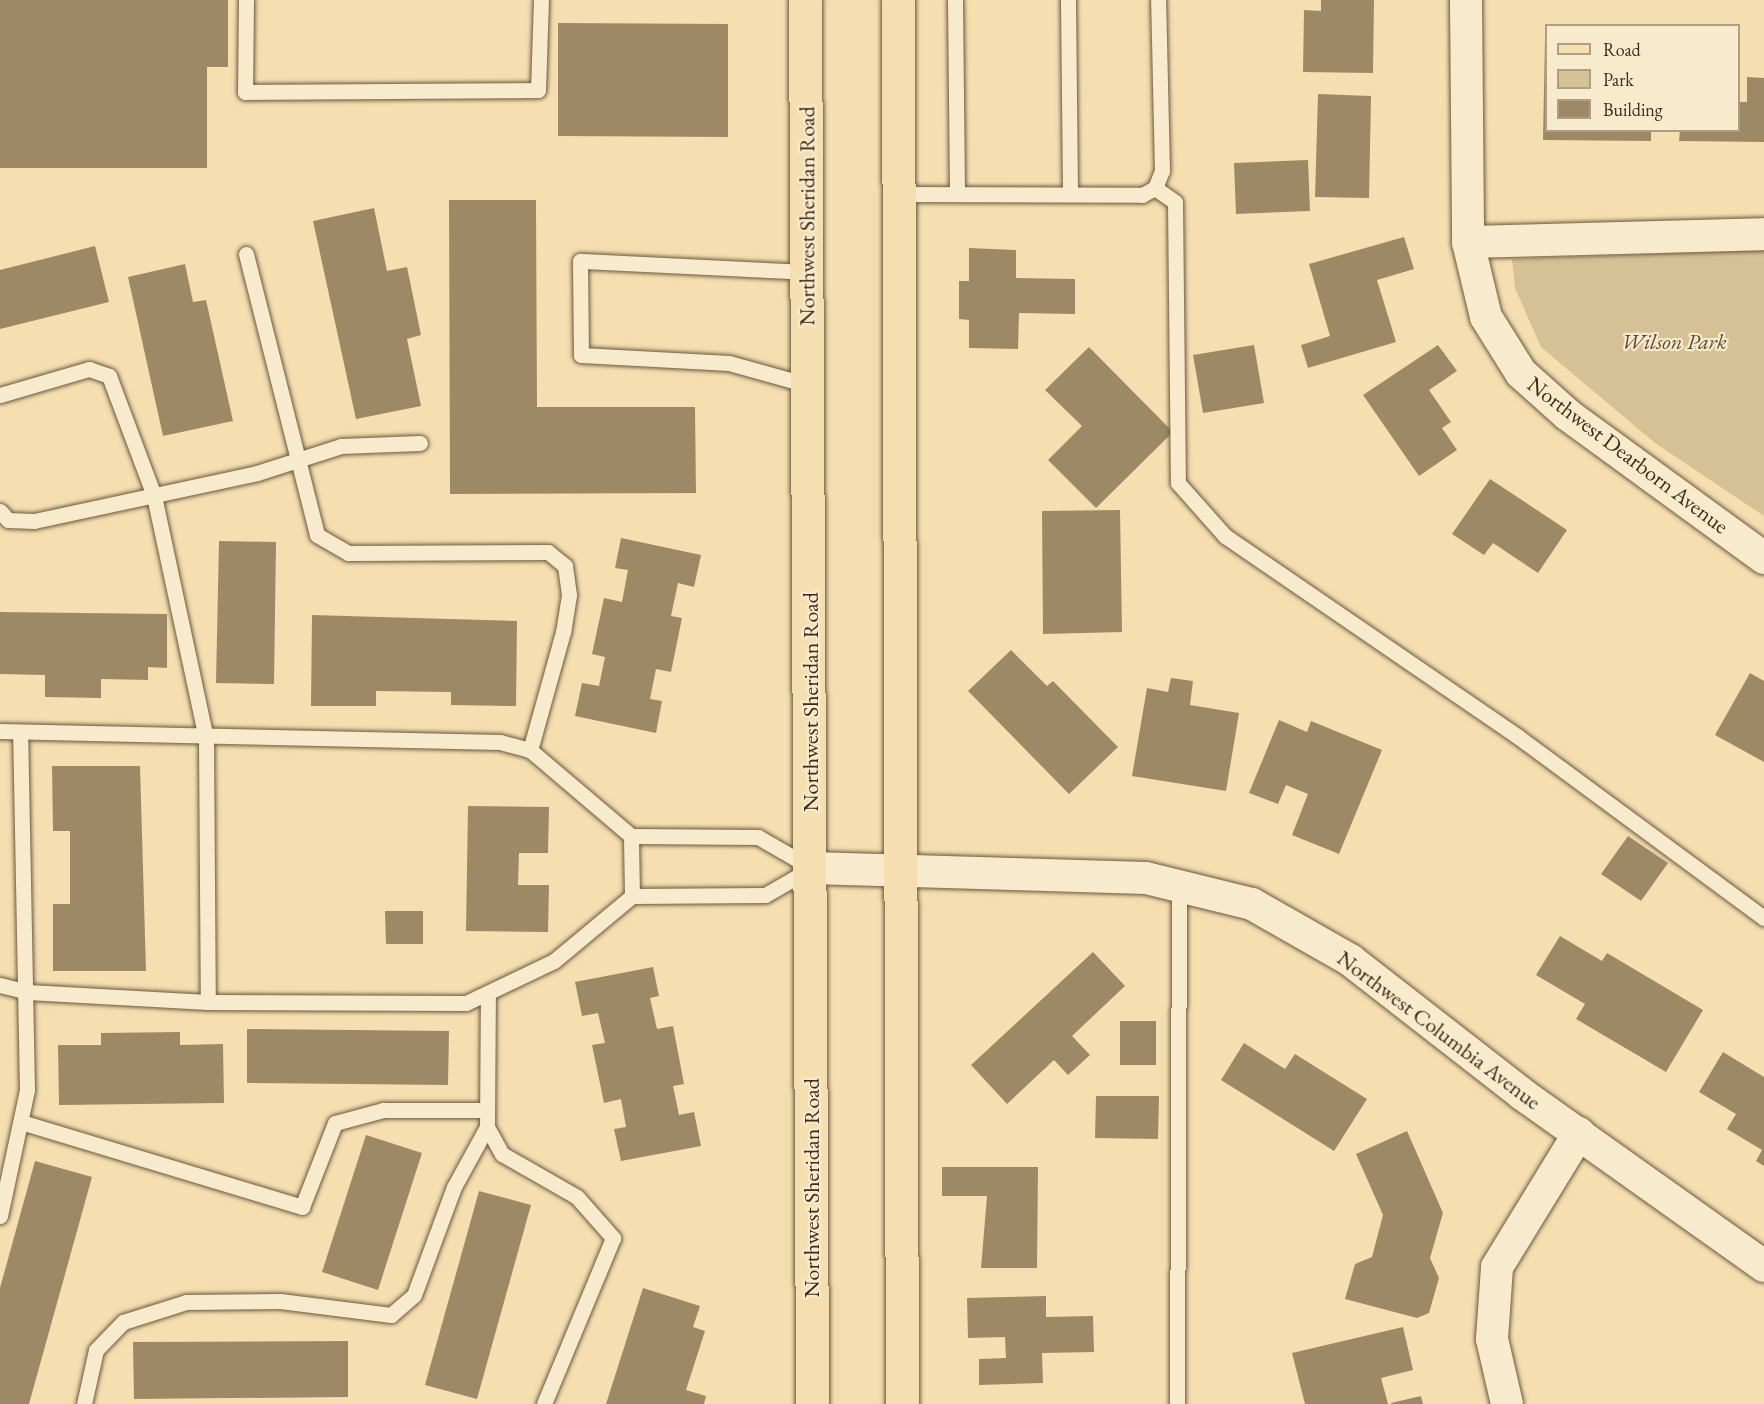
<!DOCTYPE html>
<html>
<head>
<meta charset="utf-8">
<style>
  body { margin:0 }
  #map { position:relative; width:1764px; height:1404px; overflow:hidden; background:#f5dfb0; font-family:"EB Garamond",serif }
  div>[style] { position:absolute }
  .green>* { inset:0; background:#d6c096 }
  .building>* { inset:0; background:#9e8967 }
  .roads { filter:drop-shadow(0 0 2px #6c583e) drop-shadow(0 0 2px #6c583e) }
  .service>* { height:15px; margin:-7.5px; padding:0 7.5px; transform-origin:7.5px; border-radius:7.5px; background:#f8eacc }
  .minor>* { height:32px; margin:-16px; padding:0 16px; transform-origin:16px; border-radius:16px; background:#f8eacc }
  .primary>* { height:33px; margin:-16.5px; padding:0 16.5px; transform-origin:16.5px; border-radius:16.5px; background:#f5dfb0 }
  span { translate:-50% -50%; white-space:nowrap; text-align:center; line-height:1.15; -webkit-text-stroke:4.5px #f8eacc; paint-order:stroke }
  .street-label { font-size:22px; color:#3f2b18 }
  .park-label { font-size:22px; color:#5d4931; font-style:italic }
  .legend { position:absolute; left:1545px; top:24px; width:195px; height:108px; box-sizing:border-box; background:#f8eacc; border:2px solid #ae9e84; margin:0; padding:8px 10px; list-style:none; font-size:18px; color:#3f2b18 }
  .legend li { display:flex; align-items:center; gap:12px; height:30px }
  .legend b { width:30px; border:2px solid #ae9e84 }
</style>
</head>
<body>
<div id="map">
  <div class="green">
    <i style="clip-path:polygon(1764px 250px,1764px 516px,1655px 443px,1541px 347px,1515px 288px,1512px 259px)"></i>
  </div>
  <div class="building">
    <i style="clip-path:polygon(0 0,228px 0,228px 67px,207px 67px,207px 168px,0 168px)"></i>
    <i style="clip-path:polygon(1321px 0,1374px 0,1373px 73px,1303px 72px,1304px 10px,1321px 11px)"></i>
    <i style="clip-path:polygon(558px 23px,728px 24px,728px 137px,558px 136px)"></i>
    <i style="clip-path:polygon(1545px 36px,1546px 130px,1651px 130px,1651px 141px,1543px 140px)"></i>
    <i style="clip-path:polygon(1747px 77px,1764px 78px,1764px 142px,1679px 141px,1680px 130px,1738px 130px,1738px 102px,1747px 102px)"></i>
    <i style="clip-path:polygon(1318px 94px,1371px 96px,1369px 198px,1315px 197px)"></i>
    <i style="clip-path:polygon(1308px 160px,1310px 211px,1236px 214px,1234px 163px)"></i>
    <i style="clip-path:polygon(449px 200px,536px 200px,537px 407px,695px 407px,696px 493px,450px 494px)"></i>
    <i style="clip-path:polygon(374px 208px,387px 271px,407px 267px,421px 335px,407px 339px,421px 406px,356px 419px,313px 221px)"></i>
    <i style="clip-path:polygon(1404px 237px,1414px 269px,1377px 280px,1396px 342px,1308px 368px,1301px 345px,1330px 336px,1309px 264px)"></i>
    <i style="clip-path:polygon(95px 246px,109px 302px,0 329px,0 270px)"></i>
    <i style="clip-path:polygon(969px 248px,1016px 250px,1016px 278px,1075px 279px,1075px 314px,1019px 313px,1018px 349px,969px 348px,969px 320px,959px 319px,959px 281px,969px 281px)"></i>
    <i style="clip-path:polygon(185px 264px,193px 302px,206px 300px,233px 421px,163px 436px,128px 277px)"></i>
    <i style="clip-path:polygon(1254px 345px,1264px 403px,1203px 413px,1193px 355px)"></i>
    <i style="clip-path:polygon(1438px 345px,1457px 371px,1429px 390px,1451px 422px,1442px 428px,1457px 450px,1419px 476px,1363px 395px)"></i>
    <i style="clip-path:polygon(1089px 347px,1173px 432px,1096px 508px,1048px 460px,1082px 426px,1045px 390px)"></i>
    <i style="clip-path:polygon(1490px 479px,1567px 530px,1538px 573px,1493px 543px,1484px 555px,1452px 534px)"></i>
    <i style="clip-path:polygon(1120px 510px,1122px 632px,1043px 634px,1042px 511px)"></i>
    <i style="clip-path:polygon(621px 538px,701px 555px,694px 587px,678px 583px,671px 616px,682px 618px,671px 672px,656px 669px,650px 699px,662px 701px,656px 733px,575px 716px,582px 683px,599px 686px,605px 657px,592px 654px,604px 598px,622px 602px,628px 570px,615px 568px)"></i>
    <i style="clip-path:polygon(219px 541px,276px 542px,274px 684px,216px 683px)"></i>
    <i style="clip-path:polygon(0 612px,167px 614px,167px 668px,148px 667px,148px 680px,101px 679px,101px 698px,45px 697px,45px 675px,0 674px)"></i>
    <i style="clip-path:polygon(312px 615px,517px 621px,516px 706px,451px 705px,451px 692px,376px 691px,376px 706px,311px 706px)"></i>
    <i style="clip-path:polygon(1011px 650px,1047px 686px,1053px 681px,1118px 747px,1069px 794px,968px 691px)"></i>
    <i style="clip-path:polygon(1750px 673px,1764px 681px,1764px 762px,1715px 735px)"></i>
    <i style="clip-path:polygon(1171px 678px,1193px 681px,1190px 705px,1239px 713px,1226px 791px,1132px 776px,1147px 688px,1168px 692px)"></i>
    <i style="clip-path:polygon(1279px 720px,1307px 732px,1311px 721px,1382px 750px,1339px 854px,1292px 835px,1308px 794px,1286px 785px,1278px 804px,1249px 793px)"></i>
    <i style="clip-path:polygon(52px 766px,140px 766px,146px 971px,53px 971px,53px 904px,70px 904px,70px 831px,53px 831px)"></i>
    <i style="clip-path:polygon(468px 806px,549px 807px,548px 853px,519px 853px,518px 885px,549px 885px,548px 932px,466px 931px)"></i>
    <i style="clip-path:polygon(1628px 836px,1668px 863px,1641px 901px,1601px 874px)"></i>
    <i style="clip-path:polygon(385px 911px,423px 911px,423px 944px,386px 944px)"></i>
    <i style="clip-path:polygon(1560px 936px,1602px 961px,1607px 953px,1703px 1010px,1666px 1072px,1576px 1019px,1585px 1004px,1536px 975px)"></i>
    <i style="clip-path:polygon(1093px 952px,1125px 986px,1072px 1036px,1090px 1055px,1068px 1075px,1054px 1060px,1007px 1104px,971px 1065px)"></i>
    <i style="clip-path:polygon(653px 967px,659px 996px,650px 998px,657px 1029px,673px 1026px,684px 1084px,673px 1086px,679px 1115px,694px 1112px,701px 1146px,621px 1161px,614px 1129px,626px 1127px,621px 1099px,604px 1103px,592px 1045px,605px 1043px,598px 1013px,582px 1016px,575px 982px)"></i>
    <i style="clip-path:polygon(1120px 1021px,1156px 1021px,1156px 1065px,1120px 1065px)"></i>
    <i style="clip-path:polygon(247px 1029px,449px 1031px,448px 1085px,247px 1083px)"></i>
    <i style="clip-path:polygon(180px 1032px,180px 1045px,223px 1044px,224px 1103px,59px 1105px,58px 1045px,101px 1045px,101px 1033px)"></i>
    <i style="clip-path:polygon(1244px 1043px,1285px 1069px,1295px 1054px,1367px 1099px,1334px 1151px,1221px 1080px)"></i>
    <i style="clip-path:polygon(1723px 1052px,1764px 1077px,1764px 1166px,1756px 1161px,1762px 1150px,1727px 1129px,1736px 1114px,1699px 1092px)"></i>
    <i style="clip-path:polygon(1096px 1096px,1159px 1096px,1158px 1139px,1095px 1138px)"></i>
    <i style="clip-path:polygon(1407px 1131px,1443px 1213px,1430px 1258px,1439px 1278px,1429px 1313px,1417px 1318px,1345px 1299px,1355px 1264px,1372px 1257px,1383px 1215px,1356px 1154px)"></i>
    <i style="clip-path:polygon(366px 1135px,422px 1153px,378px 1290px,322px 1272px)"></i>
    <i style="clip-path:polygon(35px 1161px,92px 1177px,29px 1404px,0 1404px,0 1288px)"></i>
    <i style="clip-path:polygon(942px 1167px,1038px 1167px,1037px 1268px,981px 1268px,987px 1196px,942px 1196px)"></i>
    <i style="clip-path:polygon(479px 1191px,531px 1205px,477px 1399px,425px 1385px)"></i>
    <i style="clip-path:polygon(643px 1288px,700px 1306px,693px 1327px,705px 1331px,686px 1390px,706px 1396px,704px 1404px,606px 1404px)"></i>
    <i style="clip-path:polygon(1046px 1296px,1046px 1317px,1093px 1316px,1094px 1352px,1042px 1353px,1043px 1383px,979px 1385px,979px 1359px,1006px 1358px,1005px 1337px,968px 1338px,967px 1298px)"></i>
    <i style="clip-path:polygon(1403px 1327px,1413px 1370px,1381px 1378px,1388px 1404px,1305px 1404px,1292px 1353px)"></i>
    <i style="clip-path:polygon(348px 1341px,348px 1397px,134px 1399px,133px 1342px)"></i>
    <i style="clip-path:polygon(1421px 1396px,1423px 1404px,1391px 1404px,1391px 1403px)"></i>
  </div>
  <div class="roads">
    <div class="service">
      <i style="left:246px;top:0;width:92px;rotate:90.6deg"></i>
      <i style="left:245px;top:92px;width:293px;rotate:-0.4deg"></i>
      <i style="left:538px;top:90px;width:90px;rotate:-88.1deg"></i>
      <i style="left:955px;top:0;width:194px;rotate:89.4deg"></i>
      <i style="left:1068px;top:0;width:194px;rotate:89.4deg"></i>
      <i style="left:1155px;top:188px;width:24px;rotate:35deg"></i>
      <i style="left:1175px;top:202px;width:281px;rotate:89.4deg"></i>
      <i style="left:1178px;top:483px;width:71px;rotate:48.4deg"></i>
      <i style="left:1225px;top:536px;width:354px;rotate:34.4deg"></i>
      <i style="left:1517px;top:736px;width:307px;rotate:36.4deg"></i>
      <i style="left:898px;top:194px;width:244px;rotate:0.2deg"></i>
      <i style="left:1142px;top:195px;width:15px;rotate:-28deg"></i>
      <i style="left:1155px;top:188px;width:18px;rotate:-68deg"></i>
      <i style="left:1162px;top:171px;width:171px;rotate:-91.3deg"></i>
      <i style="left:246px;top:254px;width:290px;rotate:75.8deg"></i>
      <i style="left:317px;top:535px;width:36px;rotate:30deg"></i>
      <i style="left:348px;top:553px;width:200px;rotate:-0.3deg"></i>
      <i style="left:548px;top:552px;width:22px;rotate:39deg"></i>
      <i style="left:565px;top:566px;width:29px;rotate:82deg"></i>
      <i style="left:569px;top:595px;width:37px;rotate:99deg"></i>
      <i style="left:563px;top:632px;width:123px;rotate:105.6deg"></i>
      <i style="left:808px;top:272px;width:228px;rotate:-177.2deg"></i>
      <i style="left:580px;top:261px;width:94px;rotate:89.4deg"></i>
      <i style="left:581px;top:355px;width:148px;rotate:3.1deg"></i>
      <i style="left:729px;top:363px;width:82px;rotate:15.6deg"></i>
      <i style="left:0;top:395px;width:93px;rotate:-16.3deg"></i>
      <i style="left:89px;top:369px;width:21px;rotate:19deg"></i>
      <i style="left:109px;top:376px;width:128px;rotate:69.4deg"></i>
      <i style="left:154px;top:496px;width:249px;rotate:77.9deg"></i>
      <i style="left:206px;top:739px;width:263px;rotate:89.6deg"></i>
      <i style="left:0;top:511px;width:12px;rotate:48deg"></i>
      <i style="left:8px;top:520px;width:26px;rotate:2deg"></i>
      <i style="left:34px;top:521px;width:228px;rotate:-12.1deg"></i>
      <i style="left:257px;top:473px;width:88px;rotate:-17.8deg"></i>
      <i style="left:341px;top:446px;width:79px;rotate:-2.2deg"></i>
      <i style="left:0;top:731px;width:500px;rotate:1.26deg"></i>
      <i style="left:500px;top:742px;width:31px;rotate:15deg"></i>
      <i style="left:530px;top:750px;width:133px;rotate:40.4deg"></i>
      <i style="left:631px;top:836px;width:127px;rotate:0.5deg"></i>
      <i style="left:758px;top:837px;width:62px;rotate:29.9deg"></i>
      <i style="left:812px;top:868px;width:54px;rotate:150.1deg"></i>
      <i style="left:765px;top:895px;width:133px;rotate:179.6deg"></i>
      <i style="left:0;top:985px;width:29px;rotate:14deg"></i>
      <i style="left:28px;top:992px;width:180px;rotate:3.2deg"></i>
      <i style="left:208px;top:1002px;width:258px;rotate:0.2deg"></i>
      <i style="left:466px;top:1003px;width:98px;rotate:-25.5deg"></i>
      <i style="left:554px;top:961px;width:102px;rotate:-39.8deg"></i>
      <i style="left:632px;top:896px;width:60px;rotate:-91deg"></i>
      <i style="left:21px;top:1122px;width:294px;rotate:16.8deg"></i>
      <i style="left:302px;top:1207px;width:90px;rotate:-68.6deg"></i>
      <i style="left:335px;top:1123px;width:50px;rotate:-15.2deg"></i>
      <i style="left:383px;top:1110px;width:103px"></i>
      <i style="left:487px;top:1127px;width:31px;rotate:61deg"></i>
      <i style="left:502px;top:1154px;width:86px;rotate:29.8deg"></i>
      <i style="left:577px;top:1197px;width:55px;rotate:48.7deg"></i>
      <i style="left:613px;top:1238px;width:180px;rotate:112.6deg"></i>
      <i style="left:0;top:1216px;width:129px;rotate:-77.9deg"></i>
      <i style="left:27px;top:1090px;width:358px;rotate:-91.1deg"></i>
      <i style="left:84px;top:1404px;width:55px;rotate:-77.5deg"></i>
      <i style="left:96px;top:1350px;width:39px;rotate:-46deg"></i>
      <i style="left:123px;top:1322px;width:66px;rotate:-17.6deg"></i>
      <i style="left:186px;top:1302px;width:94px;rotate:-0.6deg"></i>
      <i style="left:280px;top:1301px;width:112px;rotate:7.2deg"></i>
      <i style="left:391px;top:1315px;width:30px;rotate:-41deg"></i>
      <i style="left:414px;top:1295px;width:115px;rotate:-69.7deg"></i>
      <i style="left:454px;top:1187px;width:68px;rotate:-61.2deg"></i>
      <i style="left:487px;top:1127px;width:131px;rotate:-89.6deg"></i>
      <i style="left:1177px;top:1404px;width:517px;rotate:-89.78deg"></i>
    </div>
    <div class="minor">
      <i style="left:1466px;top:0;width:242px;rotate:89.5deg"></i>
      <i style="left:1468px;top:242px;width:77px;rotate:76.5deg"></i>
      <i style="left:1486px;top:317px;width:66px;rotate:58deg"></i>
      <i style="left:1521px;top:373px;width:63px;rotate:41.8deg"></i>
      <i style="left:1568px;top:415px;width:243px;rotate:36.1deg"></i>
      <i style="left:1468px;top:242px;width:296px;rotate:-1.5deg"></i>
      <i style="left:812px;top:868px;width:334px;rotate:1.7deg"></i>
      <i style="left:1146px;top:878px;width:109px;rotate:13.8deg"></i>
      <i style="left:1252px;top:904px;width:113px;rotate:29.7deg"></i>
      <i style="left:1350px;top:960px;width:218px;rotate:37.9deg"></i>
      <i style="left:1522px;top:1094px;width:297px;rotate:35.4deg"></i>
      <i style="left:1507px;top:1404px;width:67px;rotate:-103deg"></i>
      <i style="left:1492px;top:1339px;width:72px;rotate:-86deg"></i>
      <i style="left:1497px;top:1267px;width:157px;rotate:-58.5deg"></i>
    </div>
    <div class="primary">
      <i style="left:805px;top:0;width:1404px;rotate:89.71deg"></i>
      <i style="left:898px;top:0;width:1404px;rotate:89.84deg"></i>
    </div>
  </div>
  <div class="street-label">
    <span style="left:807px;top:216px;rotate:-90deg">Northwest Sheridan Road</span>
    <span style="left:1628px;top:455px;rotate:37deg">Northwest Dearborn Avenue</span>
    <span style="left:811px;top:702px;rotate:-90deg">Northwest Sheridan Road</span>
    <span style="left:1439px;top:1030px;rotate:37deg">Northwest Columbia Avenue</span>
    <span style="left:812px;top:1188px;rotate:-90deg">Northwest Sheridan Road</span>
  </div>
  <div class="park-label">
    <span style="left:1674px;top:342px">Wilson Park</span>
  </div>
  <ul class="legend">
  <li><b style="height:8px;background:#f5dfb0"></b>Road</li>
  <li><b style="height:16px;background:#d6c096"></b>Park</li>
  <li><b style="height:16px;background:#9e8967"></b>Building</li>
  </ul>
</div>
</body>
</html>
